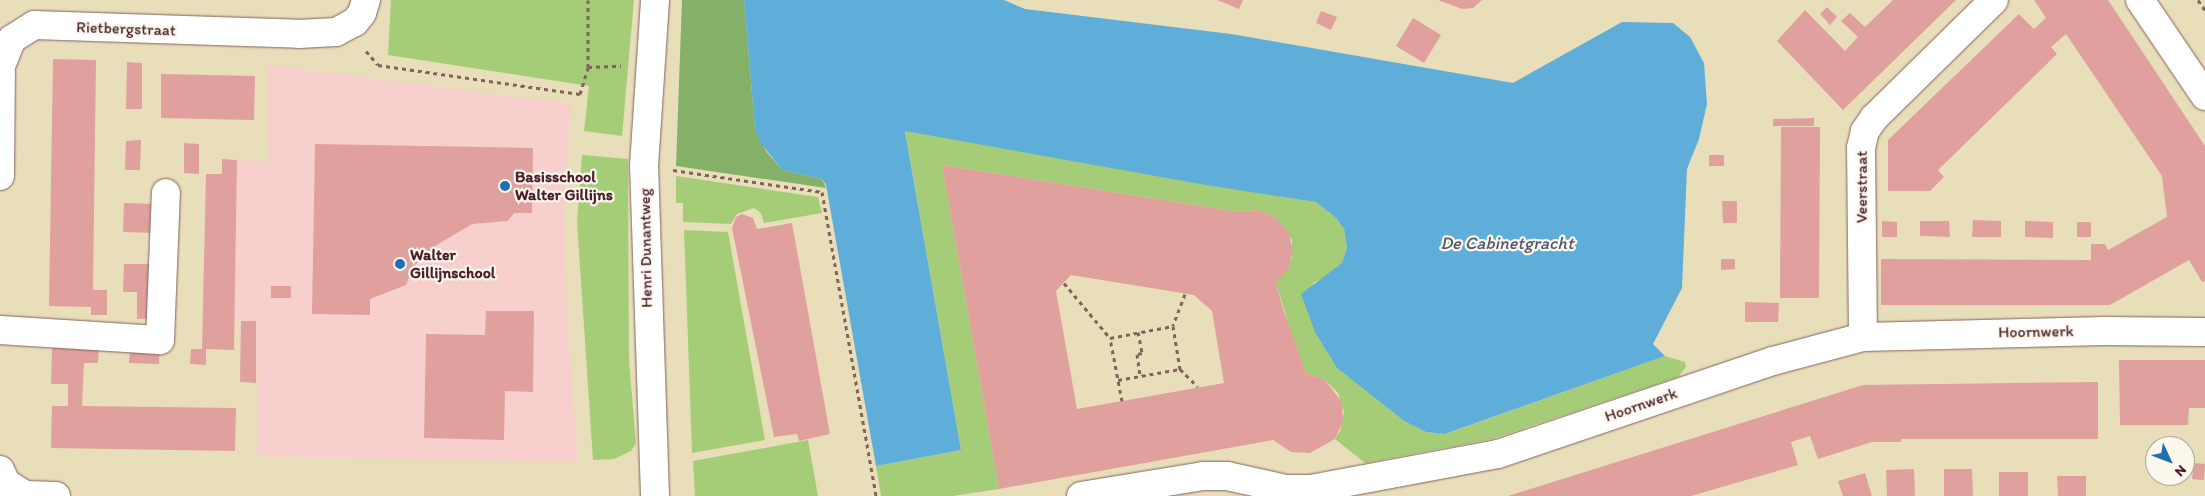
<!DOCTYPE html>
<html>
<head>
<meta charset="utf-8">
<style>
  body { margin:0 }
  #map { position:relative; width:2205px; height:496px; overflow:hidden; background:#e9deba; font-family:Itim,sans-serif }
  div>[style] { position:absolute }
  .built>* { inset:0; background:#f7d0ce }
  .green>* { inset:0; background:#a5cd78 }
  .forest>* { inset:0; background:#84b068 }
  .water>* { inset:0; background:#5faed9 }
  .building>* { inset:0; background:#e0a09d }
  .path>* { height:3px; margin-top:-1.5px; transform-origin:0; background:repeating-linear-gradient(90deg,#82625d 0 4px,transparent 0 8px) }
  .roads { filter:drop-shadow(0 0 1px #82625d) drop-shadow(0 0 1px #82625d) }
  .minor>* { height:28px; margin:-14px; padding:0 14px; transform-origin:14px; border-radius:14px; background:#fff }
  .dots>* { width:14px; height:14px; translate:-50% -50%; box-sizing:border-box; border:2px solid #fbf7ec; border-radius:50% }
  span { translate:-50% -50%; white-space:nowrap; text-align:center; line-height:1.15; -webkit-text-stroke:4.5px #fbf7ec; paint-order:stroke }
  .street-label { font-size:16px; color:#4a1f2b }
  .poi-label { font-size:16px; color:#4a1f2b; font-weight:700 }
  .left { translate:0 -50%; text-align:left }
  .water-label { font-size:18px; color:#525871; font-style:italic }
  .north { position:absolute; left:2145px; top:436px; width:50px; height:50px; box-sizing:border-box; background:#fbf7ec; border:1px solid #b4a19f; border-radius:50%; rotate:133deg; font-size:14px; font-weight:700; line-height:20px; text-align:center; color:#4a1f2b }
  .north::after { content:''; display:block; margin:auto; width:18px; height:22px; background:#1f6fb2; clip-path:polygon(50% 0,100% 100%,50% 72%,0 100%) }
</style>
</head>
<body>
<div id="map">
  <div class="built">
    <i style="clip-path:polygon(267px 65px,571px 104px,564px 208px,567px 320px,578px 462px,258px 456px,256px 321px,234px 321px,237px 160px,269px 161px)"></i>
  </div>
  <div class="green">
    <i style="clip-path:polygon(391px 0,634px 0,622px 136px,584px 131px,589px 86px,388px 55px)"></i>
    <i style="clip-path:polygon(905px 130px,1316px 202px,1336px 218px,1344px 229px,1347px 247px,1342px 263px,1329px 275px,1313px 283px,1337px 368px,1404px 421px,1426px 432px,1446px 434px,1665px 356px,1685px 362px,1686px 367px,1678px 377px,1492px 439px,1365px 463px,1335px 439px,1340px 431px,1344px 412px,1338px 393px,1325px 380px,1306px 373px,1297px 352px,1276px 283px,1292px 259px,1292px 240px,1275px 217px,1258px 210px,1239px 212px,942px 165px,999px 489px,953px 496px,881px 496px,876px 466px,961px 450px)"></i>
    <i style="clip-path:polygon(582px 155px,628px 159px,629px 361px,636px 443px,631px 451px,614px 459px,593px 460px,577px 222px)"></i>
    <i style="clip-path:polygon(676px 176px,818px 197px,822px 213px,764px 223px,761px 213px,754px 208px,737px 214px,731px 224px,683px 222px,683px 203px,676px 203px)"></i>
    <i style="clip-path:polygon(684px 230px,728px 232px,765px 440px,692px 453px)"></i>
    <i style="clip-path:polygon(808px 440px,818px 496px,695px 496px,693px 461px)"></i>
  </div>
  <div class="forest">
    <i style="clip-path:polygon(682px 0,744px 0,755px 128px,766px 151px,782px 170px,822px 179px,826px 188px,676px 166px)"></i>
  </div>
  <div class="water">
    <i style="clip-path:polygon(744px 0,1004px 0,1025px 9px,1231px 34px,1513px 83px,1622px 22px,1673px 23px,1690px 37px,1704px 63px,1707px 104px,1699px 139px,1687px 169px,1682px 288px,1653px 344px,1665px 356px,1445px 434px,1426px 432px,1404px 421px,1337px 368px,1315px 332px,1301px 294px,1342px 263px,1347px 247px,1344px 229px,1336px 218px,1316px 202px,1206px 185px,905px 131px,961px 450px,876px 466px,826px 185px,822px 179px,782px 170px,760px 142px,755px 128px)"></i>
  </div>
  <div class="building">
    <i style="clip-path:polygon(1217px 0,1243px 0,1239px 9px)"></i>
    <i style="clip-path:polygon(1438px 0,1482px 0,1473px 8px,1462px 9px)"></i>
    <i style="clip-path:polygon(1893px 0,1956px 0,1843px 110px,1777px 41px,1805px 10px,1845px 51px,1858px 37px,1841px 21px,1850px 13px,1865px 27px)"></i>
    <i style="clip-path:polygon(2034px 0,2108px 0,2205px 146px,2205px 281px,2202px 282px,2189px 260px,2110px 305px,1881px 305px,1881px 259px,2091px 260px,2091px 244px,2105px 244px,2108px 250px,2167px 217px,2162px 176px,2066px 34px,2051px 47px,2057px 54px,1938px 170px,1944px 177px,1930px 191px,1888px 191px,1888px 140px,2019px 14px,2034px 29px,2046px 18px)"></i>
    <i style="clip-path:polygon(1827px 7px,1837px 17px,1830px 25px,1820px 14px)"></i>
    <i style="clip-path:polygon(1321px 11px,1337px 17px,1331px 30px,1316px 23px)"></i>
    <i style="clip-path:polygon(1413px 18px,1441px 35px,1424px 63px,1396px 46px)"></i>
    <i style="clip-path:polygon(53px 59px,96px 60px,93px 290px,107px 290px,107px 315px,91px 315px,91px 307px,49px 306px)"></i>
    <i style="clip-path:polygon(127px 62px,142px 63px,142px 109px,126px 109px)"></i>
    <i style="clip-path:polygon(161px 74px,255px 76px,254px 120px,161px 118px)"></i>
    <i style="clip-path:polygon(1814px 118px,1814px 126px,1773px 126px,1773px 119px)"></i>
    <i style="clip-path:polygon(1781px 127px,1820px 127px,1819px 298px,1780px 298px)"></i>
    <i style="clip-path:polygon(141px 140px,140px 170px,125px 170px,126px 141px)"></i>
    <i style="clip-path:polygon(184px 143px,199px 144px,199px 174px,184px 173px)"></i>
    <i style="clip-path:polygon(315px 144px,533px 148px,532px 213px,514px 213px,508px 221px,472px 224px,435px 246px,413px 267px,406px 285px,370px 299px,370px 315px,312px 314px)"></i>
    <i style="clip-path:polygon(1709px 155px,1724px 155px,1724px 166px,1709px 166px)"></i>
    <i style="clip-path:polygon(222px 159px,237px 160px,234px 350px,206px 349px,206px 365px,190px 364px,191px 349px,202px 349px,206px 174px,222px 174px)"></i>
    <i style="clip-path:polygon(evenodd,942px 165px,1239px 212px,1258px 210px,1275px 217px,1288px 231px,1293px 250px,1289px 268px,1276px 283px,1282px 306px,1306px 373px,1325px 380px,1342px 402px,1343px 421px,1335px 439px,1310px 453px,1291px 452px,1273px 440px,999px 489px,942px 165px,1071px 275px,1194px 295px,1212px 311px,1224px 383px,1077px 409px,1056px 291px,1071px 275px)"></i>
    <i style="clip-path:polygon(1722px 201px,1737px 201px,1737px 223px,1723px 223px)"></i>
    <i style="clip-path:polygon(124px 203px,156px 204px,155px 233px,123px 232px)"></i>
    <i style="clip-path:polygon(742px 214px,753px 218px,757px 229px,792px 223px,830px 434px,799px 441px,797px 434px,774px 437px,732px 228px,736px 217px)"></i>
    <i style="clip-path:polygon(1973px 220px,2001px 221px,2001px 237px,1972px 237px)"></i>
    <i style="clip-path:polygon(1882px 221px,1897px 222px,1897px 237px,1882px 237px)"></i>
    <i style="clip-path:polygon(1920px 221px,1949px 221px,1950px 237px,1920px 236px)"></i>
    <i style="clip-path:polygon(2025px 221px,2053px 222px,2053px 238px,2025px 237px)"></i>
    <i style="clip-path:polygon(2077px 222px,2091px 222px,2091px 237px,2077px 237px)"></i>
    <i style="clip-path:polygon(1721px 259px,1735px 259px,1735px 269px,1721px 270px)"></i>
    <i style="clip-path:polygon(124px 264px,154px 264px,153px 319px,137px 319px,137px 292px,123px 292px)"></i>
    <i style="clip-path:polygon(271px 286px,291px 286px,291px 298px,271px 298px)"></i>
    <i style="clip-path:polygon(1745px 302px,1779px 303px,1778px 322px,1745px 322px)"></i>
    <i style="clip-path:polygon(486px 311px,534px 311px,533px 392px,505px 391px,504px 440px,424px 438px,426px 334px,485px 335px)"></i>
    <i style="clip-path:polygon(241px 321px,256px 321px,256px 383px,240px 382px)"></i>
    <i style="clip-path:polygon(52px 347px,99px 347px,98px 363px,84px 363px,82px 406px,236px 408px,235px 451px,51px 448px,52px 406px,68px 406px,68px 384px,51px 384px)"></i>
    <i style="clip-path:polygon(130px 348px,160px 349px,159px 364px,129px 363px)"></i>
    <i style="clip-path:polygon(2119px 360px,2205px 360px,2205px 408px,2189px 408px,2188px 425px,2120px 425px)"></i>
    <i style="clip-path:polygon(2098px 382px,2098px 439px,1901px 439px,1901px 442px,1872px 442px,1818px 459px,1810px 436px,1791px 442px,1798px 465px,1691px 496px,1508px 496px,1863px 385px)"></i>
    <i style="clip-path:polygon(2194px 463px,2205px 464px,2204px 480px,2192px 479px)"></i>
    <i style="clip-path:polygon(1914px 469px,1915px 496px,1887px 496px,1886px 470px)"></i>
    <i style="clip-path:polygon(1944px 469px,1972px 469px,1973px 496px,1944px 496px)"></i>
    <i style="clip-path:polygon(1999px 472px,2028px 472px,2028px 496px,1999px 496px)"></i>
    <i style="clip-path:polygon(1865px 473px,1872px 496px,1843px 496px,1838px 481px)"></i>
    <i style="clip-path:polygon(2057px 476px,2086px 476px,2086px 496px,2058px 496px)"></i>
  </div>
  <div class="path">
    <i style="left:588px;top:0;width:67px;rotate:90deg"></i>
    <i style="left:588px;top:67px;width:33px;rotate:-2deg"></i>
    <i style="left:2198px;top:0;width:12px;rotate:55deg"></i>
    <i style="left:366px;top:51px;width:18px;rotate:49deg"></i>
    <i style="left:378px;top:65px;width:204px;rotate:8.2deg"></i>
    <i style="left:580px;top:94px;width:28px;rotate:-73deg"></i>
    <i style="left:673px;top:170px;width:151px;rotate:8.4deg"></i>
    <i style="left:822px;top:192px;width:309px;rotate:79.9deg"></i>
    <i style="left:1064px;top:283px;width:72px;rotate:50.1deg"></i>
    <i style="left:1185px;top:294px;width:34px;rotate:111deg"></i>
    <i style="left:1173px;top:326px;width:44px;rotate:80.8deg"></i>
    <i style="left:1180px;top:369px;width:25px;rotate:45deg"></i>
    <i style="left:1138px;top:332px;width:21px;rotate:79deg"></i>
    <i style="left:1142px;top:353px;width:5px;rotate:169deg"></i>
    <i style="left:1137px;top:354px;width:22px;rotate:82deg"></i>
    <i style="left:1118px;top:380px;width:63px;rotate:-10.1deg"></i>
    <i style="left:1122px;top:401px;width:64px;rotate:-100.8deg"></i>
    <i style="left:1110px;top:338px;width:64px;rotate:-10.8deg"></i>
  </div>
  <div class="roads">
    <div class="minor">
      <i style="left:2140px;top:0;width:116px;rotate:55.9deg"></i>
      <i style="left:0;top:176px;width:110px;rotate:-89.5deg"></i>
      <i style="left:1px;top:66px;width:29px;rotate:-68deg"></i>
      <i style="left:12px;top:39px;width:26px;rotate:-32deg"></i>
      <i style="left:34px;top:25px;width:265px;rotate:1.9deg"></i>
      <i style="left:299px;top:34px;width:37px;rotate:-3deg"></i>
      <i style="left:336px;top:32px;width:21px;rotate:-28deg"></i>
      <i style="left:355px;top:22px;width:11px;rotate:-52deg"></i>
      <i style="left:362px;top:13px;width:14px;rotate:-73deg"></i>
      <i style="left:0;top:330px;width:160px;rotate:3.6deg"></i>
      <i style="left:160px;top:340px;width:147px;rotate:-87.7deg"></i>
      <i style="left:1863px;top:337px;width:189px;rotate:-90.6deg"></i>
      <i style="left:1861px;top:148px;width:17px;rotate:-77deg"></i>
      <i style="left:1865px;top:131px;width:16px;rotate:-55deg"></i>
      <i style="left:1874px;top:118px;width:168px;rotate:-44.5deg"></i>
      <i style="left:0;top:470px;width:14px;rotate:65deg"></i>
      <i style="left:6px;top:483px;width:22px;rotate:32deg"></i>
      <i style="left:25px;top:495px;width:31px;rotate:2deg"></i>
      <i style="left:655px;top:496px;width:330px;rotate:-91.9deg"></i>
      <i style="left:644px;top:166px;width:166px;rotate:-86.2deg"></i>
      <i style="left:1081px;top:496px;width:124px;rotate:-9.3deg"></i>
      <i style="left:1203px;top:476px;width:24px"></i>
      <i style="left:1227px;top:476px;width:60px;rotate:12.4deg"></i>
      <i style="left:1286px;top:489px;width:25px"></i>
      <i style="left:1311px;top:489px;width:190px;rotate:-10.6deg"></i>
      <i style="left:1498px;top:454px;width:290px;rotate:-18.7deg"></i>
      <i style="left:1773px;top:361px;width:93px;rotate:-14.9deg"></i>
      <i style="left:1863px;top:337px;width:241px;rotate:-1.4deg"></i>
      <i style="left:2104px;top:331px;width:101px;rotate:0.6deg"></i>
    </div>
  </div>
  <div class="dots">
    <i style="left:505px;top:186px;background:#1f6fb2"></i>
    <i style="left:400px;top:264px;background:#1f6fb2"></i>
  </div>
  <div class="street-label">
    <span style="left:126px;top:29px;rotate:2deg">Rietbergstraat</span>
    <span style="left:1862px;top:187px;rotate:-90deg">Veerstraat</span>
    <span style="left:646px;top:248px;rotate:-91deg">Henri Dunantweg</span>
    <span style="left:2036px;top:332px;rotate:-1deg">Hoornwerk</span>
    <span style="left:1641px;top:405px;rotate:-19deg">Hoornwerk</span>
  </div>
  <div class="poi-label">
    <span class="left" style="left:515px;top:186px">Basisschool<br>Walter Gillijns</span>
    <span class="left" style="left:410px;top:264px">Walter<br>Gillijnschool</span>
  </div>
  <div class="water-label">
    <span style="left:1507px;top:243px">De Cabinetgracht</span>
  </div>
  <div class="north">N</div>
</div>
</body>
</html>
